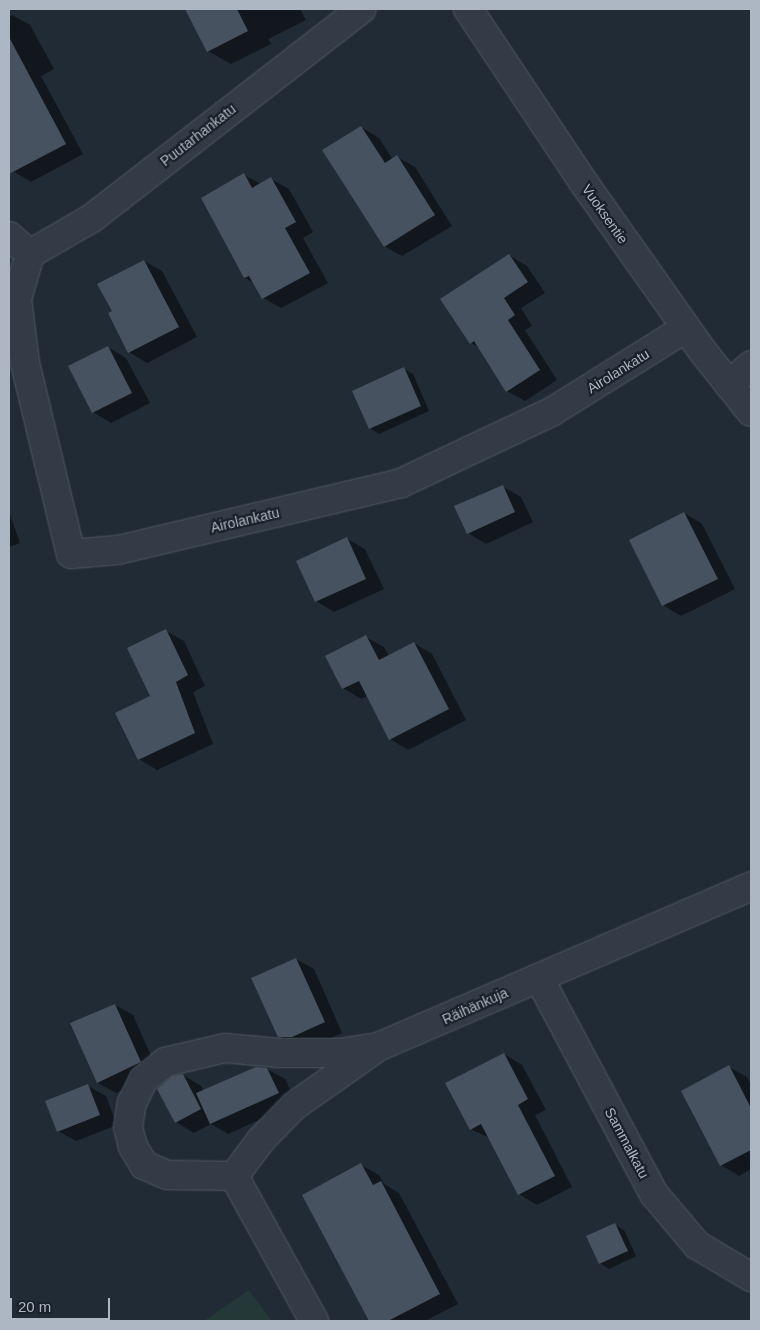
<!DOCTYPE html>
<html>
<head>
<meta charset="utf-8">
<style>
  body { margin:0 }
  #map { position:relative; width:760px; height:1330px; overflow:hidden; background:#202b35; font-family:Arial,sans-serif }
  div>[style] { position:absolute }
  .green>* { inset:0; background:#233837 }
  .shadow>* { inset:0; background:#0007 }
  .building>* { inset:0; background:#46525f }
  .roads { filter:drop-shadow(0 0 1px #515a64) drop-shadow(0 0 1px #515a64) }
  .minor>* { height:28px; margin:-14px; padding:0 14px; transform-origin:14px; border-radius:14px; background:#333c46 }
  span { translate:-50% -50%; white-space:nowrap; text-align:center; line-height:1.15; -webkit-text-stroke:4.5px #19212a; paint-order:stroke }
  .street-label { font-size:14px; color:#adb7c3 }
  .frame { position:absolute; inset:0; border:10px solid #adb7c3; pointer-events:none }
  .scale { position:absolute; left:10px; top:1298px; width:100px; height:22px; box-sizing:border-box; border:2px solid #adb7c3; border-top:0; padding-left:6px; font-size:15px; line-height:18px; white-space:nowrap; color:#adb7c3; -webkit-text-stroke:4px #19212a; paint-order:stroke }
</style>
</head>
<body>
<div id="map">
  <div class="green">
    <i style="clip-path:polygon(249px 1290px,272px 1321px,204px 1321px)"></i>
  </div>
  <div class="shadow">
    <i style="clip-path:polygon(187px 9px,300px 9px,306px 20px,268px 39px,271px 44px,231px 64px,208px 51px)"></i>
    <i style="clip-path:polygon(12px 15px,30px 25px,54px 69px,41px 76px,83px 154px,31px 182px,13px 171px,9px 163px,9px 17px)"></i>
    <i style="clip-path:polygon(361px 127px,379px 138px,393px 160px,397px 157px,415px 167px,452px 226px,402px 256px,384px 246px)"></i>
    <i style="clip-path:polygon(244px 175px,261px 184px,271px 179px,289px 189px,313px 232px,303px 238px,328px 283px,281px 308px,263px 298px,254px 283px,245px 278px,202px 198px)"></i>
    <i style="clip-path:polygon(509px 255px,527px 266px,545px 293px,521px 308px,532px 326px,525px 330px,557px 380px,525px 401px,507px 391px,480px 348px,471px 343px)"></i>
    <i style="clip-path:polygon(144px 261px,162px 271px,197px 337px,147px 363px,129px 352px,114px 312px)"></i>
    <i style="clip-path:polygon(108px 347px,126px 358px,150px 403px,111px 423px,93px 412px)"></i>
    <i style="clip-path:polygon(404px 369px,413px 374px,429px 411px,379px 434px,370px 428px)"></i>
    <i style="clip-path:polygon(503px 487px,521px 497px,533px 522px,486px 544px,468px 533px)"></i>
    <i style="clip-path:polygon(9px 512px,20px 543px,9px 547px)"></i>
    <i style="clip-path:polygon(684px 513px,702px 524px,735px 589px,681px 616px,663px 605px)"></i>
    <i style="clip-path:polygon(347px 539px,365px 549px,384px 589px,334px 612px,316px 601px)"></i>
    <i style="clip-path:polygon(166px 631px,184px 641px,205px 686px,193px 692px,213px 744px,157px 770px,139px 759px)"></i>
    <i style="clip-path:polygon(366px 637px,384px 647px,389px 656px,414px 643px,432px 654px,466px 720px,408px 750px,390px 739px,367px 696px,361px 699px,343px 688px)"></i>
    <i style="clip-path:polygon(296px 959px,314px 969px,342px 1033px,311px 1047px,297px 1047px,279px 1036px)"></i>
    <i style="clip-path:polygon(115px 1005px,133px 1015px,158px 1072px,116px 1093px,98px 1083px)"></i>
    <i style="clip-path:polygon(504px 1054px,522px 1065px,546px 1110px,535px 1115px,572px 1187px,537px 1205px,519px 1194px,490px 1138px,470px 1129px)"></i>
    <i style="clip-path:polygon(729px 1067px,747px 1077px,751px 1085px,751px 1169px,739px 1176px,721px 1165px)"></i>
    <i style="clip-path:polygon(267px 1069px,285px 1079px,296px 1103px,228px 1134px,211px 1124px,194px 1133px,176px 1122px,159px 1089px,183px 1075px,201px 1086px,204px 1091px)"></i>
    <i style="clip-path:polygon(88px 1086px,106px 1096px,117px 1125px,76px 1141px,58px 1131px)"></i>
    <i style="clip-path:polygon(361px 1165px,379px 1175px,384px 1184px,399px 1193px,458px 1304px,425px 1321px,370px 1321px,304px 1195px)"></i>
    <i style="clip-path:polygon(615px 1225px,624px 1230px,636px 1256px,609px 1269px,600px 1263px)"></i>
  </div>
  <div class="building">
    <i style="clip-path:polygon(185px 9px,237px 9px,248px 31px,207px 52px)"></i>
    <i style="clip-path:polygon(9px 37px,66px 144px,9px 174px)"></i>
    <i style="clip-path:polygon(361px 126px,385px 163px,397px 155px,435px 215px,384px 247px,322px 150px)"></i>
    <i style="clip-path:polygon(244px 173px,252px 188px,271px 177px,296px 222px,285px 228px,310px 273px,262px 299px,249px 276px,244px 278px,201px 198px)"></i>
    <i style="clip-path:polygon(509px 254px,528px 282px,504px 298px,515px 315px,508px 320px,540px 370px,506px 392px,474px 341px,470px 344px,440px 299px)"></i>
    <i style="clip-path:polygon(144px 260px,179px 327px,128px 353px,108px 313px,112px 311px,97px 284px)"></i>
    <i style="clip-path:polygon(108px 346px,132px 393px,92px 413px,68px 366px)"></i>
    <i style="clip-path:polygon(404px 367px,421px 406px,369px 429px,352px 391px)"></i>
    <i style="clip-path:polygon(503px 485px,515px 512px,467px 534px,454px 506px)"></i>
    <i style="clip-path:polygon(684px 512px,718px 579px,662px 606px,629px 540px)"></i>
    <i style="clip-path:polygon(347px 537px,366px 579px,315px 602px,296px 561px)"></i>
    <i style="clip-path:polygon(166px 629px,188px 675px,176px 682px,195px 733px,138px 760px,115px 713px,150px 696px,127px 648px)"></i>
    <i style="clip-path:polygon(366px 635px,379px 660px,414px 642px,449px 709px,389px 740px,359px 681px,342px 689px,325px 656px)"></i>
    <i style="clip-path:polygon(296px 958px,325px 1022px,292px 1037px,278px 1037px,251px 978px)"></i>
    <i style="clip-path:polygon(115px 1004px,141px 1062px,97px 1083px,70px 1023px)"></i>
    <i style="clip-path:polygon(504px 1053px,528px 1099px,518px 1105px,555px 1176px,518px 1195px,481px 1124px,470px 1130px,445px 1083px)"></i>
    <i style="clip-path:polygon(729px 1065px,751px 1108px,751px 1150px,720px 1166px,681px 1091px)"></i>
    <i style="clip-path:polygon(256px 1067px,267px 1068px,279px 1093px,210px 1124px,196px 1093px)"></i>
    <i style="clip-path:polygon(183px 1074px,201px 1109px,175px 1123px,157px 1089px,172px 1076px)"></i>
    <i style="clip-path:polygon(88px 1084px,100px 1115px,57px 1132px,45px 1101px)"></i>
    <i style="clip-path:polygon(361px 1163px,373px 1185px,381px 1181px,440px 1294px,388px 1321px,369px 1321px,302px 1195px)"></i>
    <i style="clip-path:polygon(615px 1223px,628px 1251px,599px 1264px,586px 1236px)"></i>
  </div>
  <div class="roads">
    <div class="minor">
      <i style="left:468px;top:9px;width:209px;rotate:56.3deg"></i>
      <i style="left:584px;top:183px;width:208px;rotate:54.8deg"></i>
      <i style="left:704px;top:353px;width:75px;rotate:51.5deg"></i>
      <i style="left:9px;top:236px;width:28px;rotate:41deg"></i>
      <i style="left:30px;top:254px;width:47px;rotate:106.1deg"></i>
      <i style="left:17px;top:299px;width:64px;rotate:82.9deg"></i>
      <i style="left:25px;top:363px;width:196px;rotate:76.5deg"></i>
      <i style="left:71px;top:554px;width:47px;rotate:-4.9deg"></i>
      <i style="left:118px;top:550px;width:291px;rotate:-13.3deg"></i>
      <i style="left:401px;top:483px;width:168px;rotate:-25.3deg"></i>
      <i style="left:553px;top:411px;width:157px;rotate:-32deg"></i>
      <i style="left:30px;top:254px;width:72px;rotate:-30.1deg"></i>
      <i style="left:92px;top:218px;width:341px;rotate:-37.8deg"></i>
      <i style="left:729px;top:385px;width:30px;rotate:-42deg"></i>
      <i style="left:539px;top:978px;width:245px;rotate:62deg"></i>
      <i style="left:654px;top:1194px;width:67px;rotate:49.9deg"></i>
      <i style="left:697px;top:1245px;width:63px;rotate:30.7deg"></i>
      <i style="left:234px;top:1176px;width:45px;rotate:-53.1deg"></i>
      <i style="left:261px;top:1140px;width:47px;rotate:-45.9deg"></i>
      <i style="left:294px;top:1106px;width:103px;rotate:-35.1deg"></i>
      <i style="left:378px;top:1047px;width:406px;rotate:-23.3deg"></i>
      <i style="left:234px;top:1176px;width:67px;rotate:-179.1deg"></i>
      <i style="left:167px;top:1175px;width:25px;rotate:-157deg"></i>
      <i style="left:144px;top:1165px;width:21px;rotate:-121deg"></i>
      <i style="left:133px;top:1147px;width:21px;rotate:-104deg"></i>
      <i style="left:128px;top:1127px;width:24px;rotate:-81deg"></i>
      <i style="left:132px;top:1103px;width:25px;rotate:-64deg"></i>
      <i style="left:143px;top:1080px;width:28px;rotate:-39deg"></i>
      <i style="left:165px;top:1062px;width:62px;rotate:-13.1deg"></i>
      <i style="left:225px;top:1048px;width:54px;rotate:5.3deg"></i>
      <i style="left:279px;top:1053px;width:61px"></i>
      <i style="left:340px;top:1053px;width:32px;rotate:-9deg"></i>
      <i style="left:234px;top:1176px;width:166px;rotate:61.1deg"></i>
    </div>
  </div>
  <div class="street-label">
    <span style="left:198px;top:135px;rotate:-38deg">Puutarhankatu</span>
    <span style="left:605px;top:214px;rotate:55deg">Vuoksentie</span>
    <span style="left:618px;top:371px;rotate:-32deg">Airolankatu</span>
    <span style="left:245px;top:520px;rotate:-13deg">Airolankatu</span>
    <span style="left:475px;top:1006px;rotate:-24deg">Räihänkuja</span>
    <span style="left:627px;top:1143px;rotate:62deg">Sammalkatu</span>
  </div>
  <div class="frame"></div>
  <div class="scale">20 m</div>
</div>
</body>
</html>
